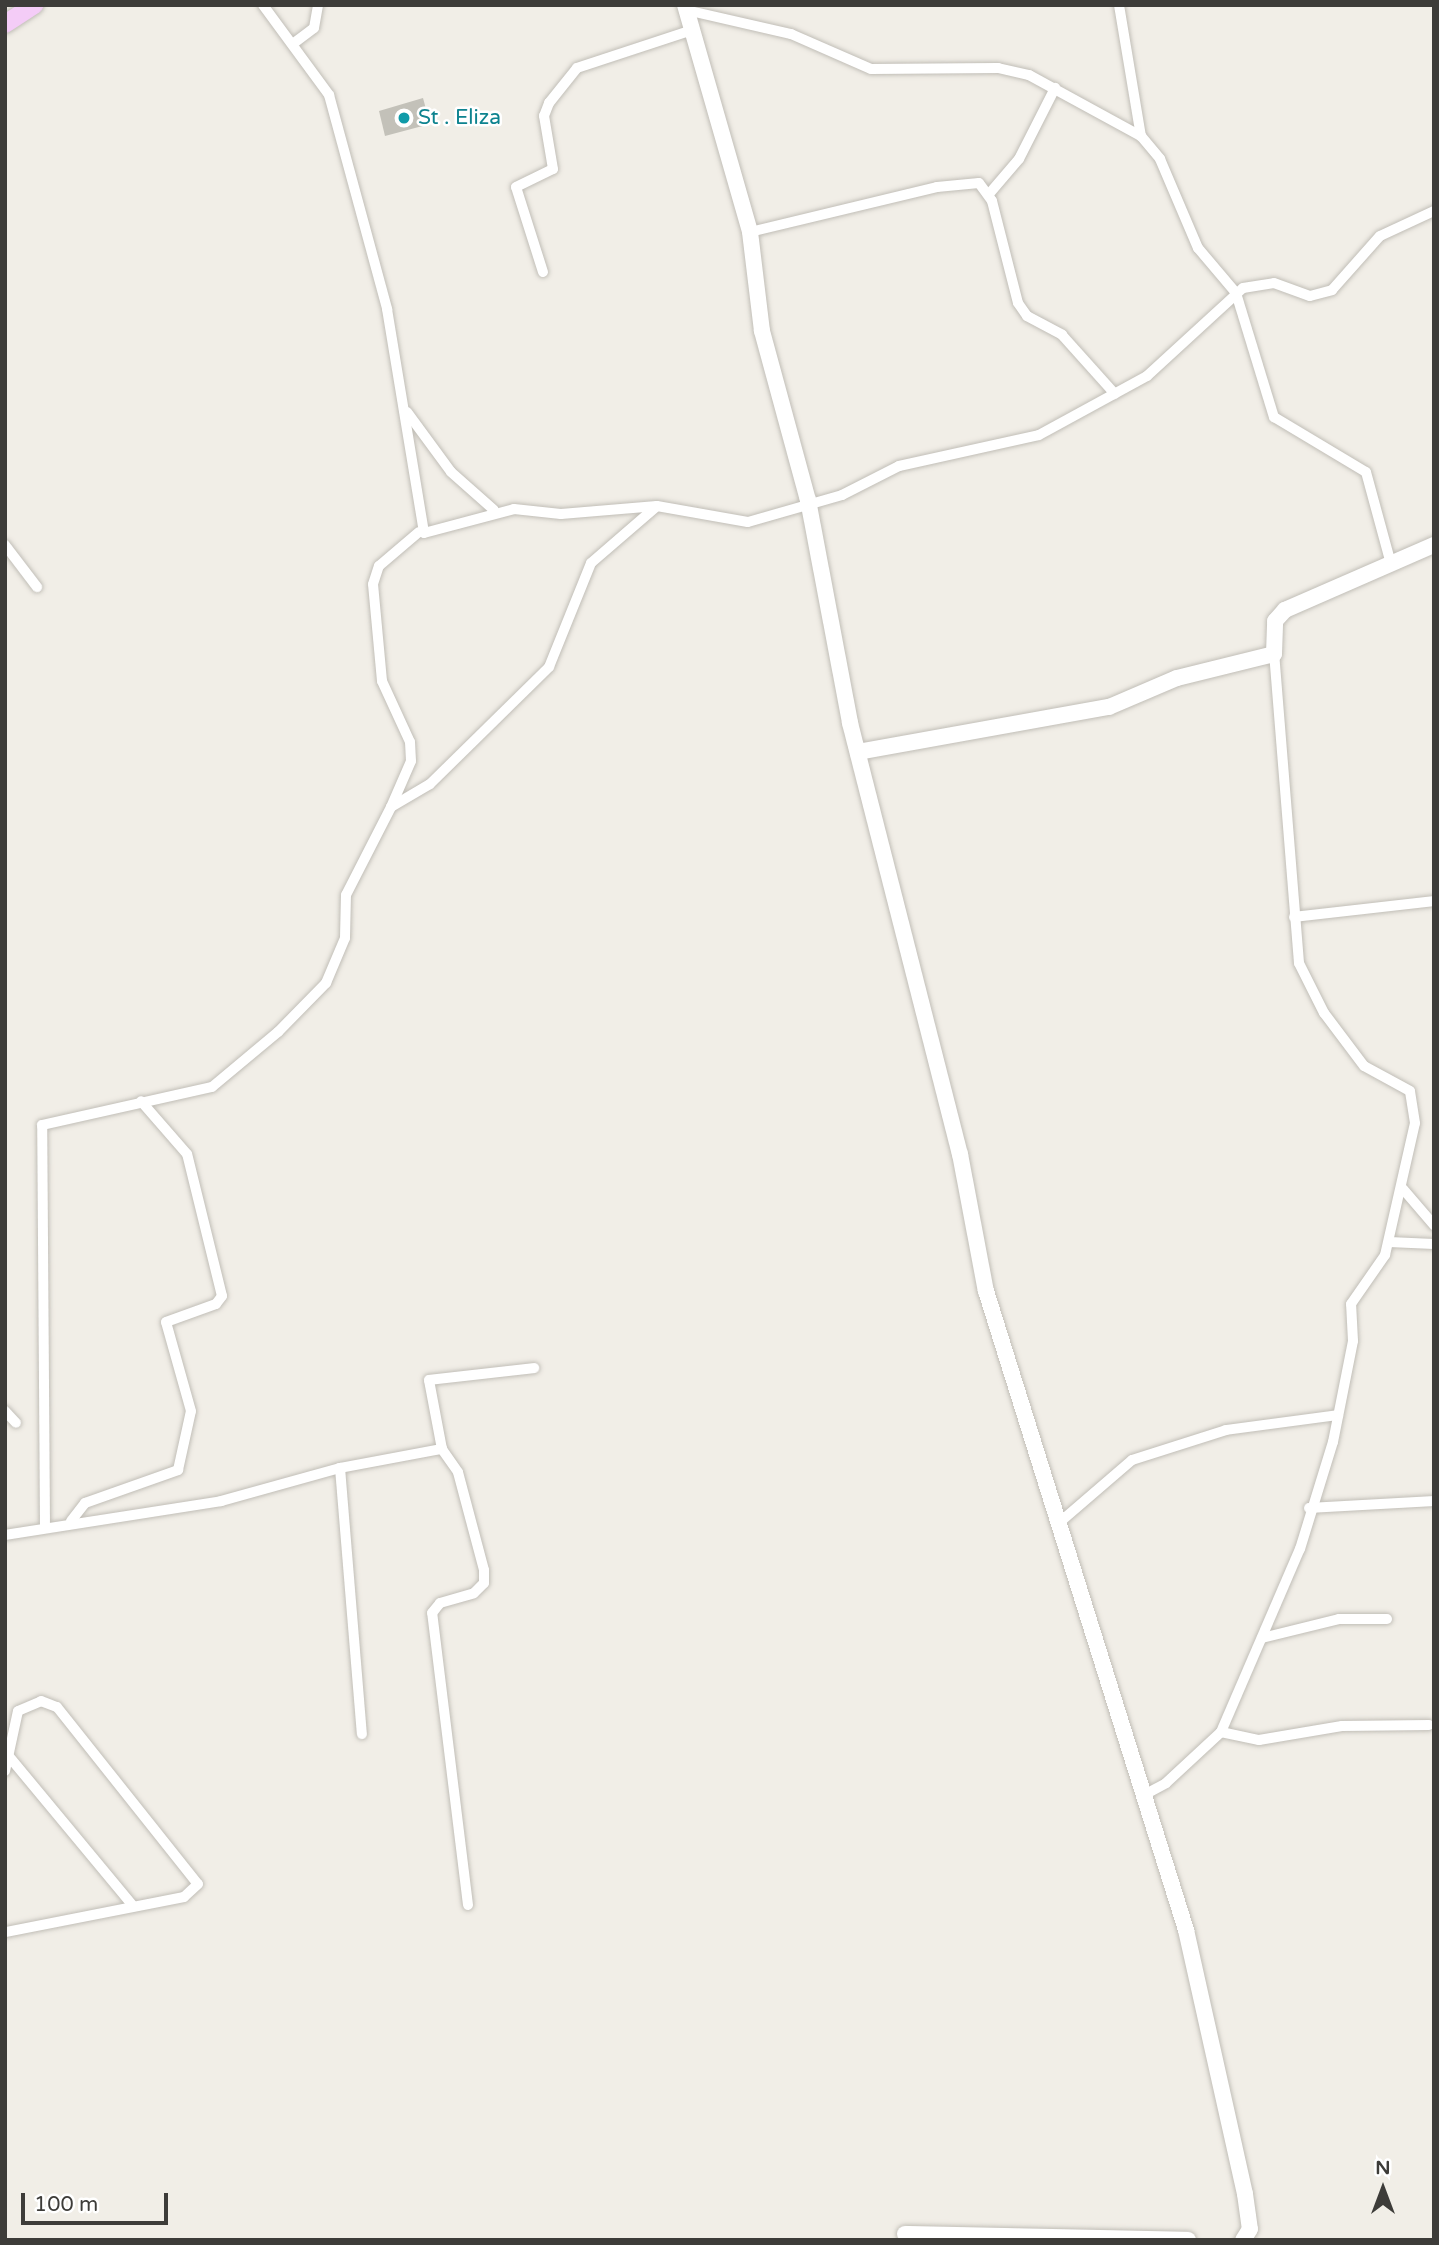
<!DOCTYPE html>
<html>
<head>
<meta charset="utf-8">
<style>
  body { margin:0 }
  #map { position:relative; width:1439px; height:2245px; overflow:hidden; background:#f1eee7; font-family:"Varela Round",sans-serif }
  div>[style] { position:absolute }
  .building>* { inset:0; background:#c3c1b9 }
  .roads { filter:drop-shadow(0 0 2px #c1beb7) drop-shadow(0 0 2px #c1beb7) }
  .street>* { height:10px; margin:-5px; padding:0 5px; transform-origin:5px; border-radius:5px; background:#fff }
  .secondary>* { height:16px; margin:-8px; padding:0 8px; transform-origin:8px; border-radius:8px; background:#fff }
  .primary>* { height:18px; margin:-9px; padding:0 9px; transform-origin:9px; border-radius:9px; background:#f4ccf7 }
  .dots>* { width:19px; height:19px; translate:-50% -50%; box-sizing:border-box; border:4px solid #fff; border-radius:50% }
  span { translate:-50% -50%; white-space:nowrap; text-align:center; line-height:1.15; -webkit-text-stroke:5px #fff; paint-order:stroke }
  .culture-label { font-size:21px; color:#0d838f }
  .left { translate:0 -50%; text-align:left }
  .frame { position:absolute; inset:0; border:7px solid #3d3c39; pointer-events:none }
  .north { position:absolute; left:1348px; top:2154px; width:70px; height:70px; -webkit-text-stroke:5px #fff; paint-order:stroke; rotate:0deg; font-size:19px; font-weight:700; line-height:28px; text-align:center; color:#3d3c39 }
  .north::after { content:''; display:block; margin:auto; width:24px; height:32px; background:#3d3c39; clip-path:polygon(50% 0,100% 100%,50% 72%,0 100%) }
  .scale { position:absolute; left:21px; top:2193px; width:147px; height:32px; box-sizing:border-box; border:4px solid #3d3c39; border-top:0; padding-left:9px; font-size:21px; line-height:24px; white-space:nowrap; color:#3d3c39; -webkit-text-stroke:5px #fff; paint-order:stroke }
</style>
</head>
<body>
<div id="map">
  <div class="building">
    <i style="clip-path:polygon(423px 98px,430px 124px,385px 136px,379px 111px)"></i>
  </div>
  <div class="roads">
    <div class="street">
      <i style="left:263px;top:5px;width:112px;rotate:53.7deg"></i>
      <i style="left:329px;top:95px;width:222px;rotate:74.8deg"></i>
      <i style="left:387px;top:309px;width:227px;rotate:80.6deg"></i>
      <i style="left:424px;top:533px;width:93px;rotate:-14.9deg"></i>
      <i style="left:514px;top:509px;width:47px;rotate:6.1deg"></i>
      <i style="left:561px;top:514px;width:96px;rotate:-4.8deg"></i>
      <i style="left:657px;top:506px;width:92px;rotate:10deg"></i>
      <i style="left:748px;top:522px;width:98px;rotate:-16deg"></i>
      <i style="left:842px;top:495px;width:64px;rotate:-27deg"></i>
      <i style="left:899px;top:466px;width:143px;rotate:-12.5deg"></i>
      <i style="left:1039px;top:435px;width:123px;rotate:-28.6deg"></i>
      <i style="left:1147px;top:376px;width:130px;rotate:-42.5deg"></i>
      <i style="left:1243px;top:288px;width:31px;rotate:-9deg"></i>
      <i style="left:1274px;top:283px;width:38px;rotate:20deg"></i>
      <i style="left:1310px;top:296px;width:23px;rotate:-15deg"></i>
      <i style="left:1332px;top:290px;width:72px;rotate:-48.4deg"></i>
      <i style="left:1380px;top:236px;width:60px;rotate:-24.8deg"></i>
      <i style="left:1119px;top:5px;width:133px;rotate:80.5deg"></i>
      <i style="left:686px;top:10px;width:108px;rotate:12.9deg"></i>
      <i style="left:791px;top:34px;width:87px;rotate:23.6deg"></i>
      <i style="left:871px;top:69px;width:127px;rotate:-0.5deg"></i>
      <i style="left:998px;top:68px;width:32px;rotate:13deg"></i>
      <i style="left:1029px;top:75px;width:128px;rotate:28.6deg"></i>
      <i style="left:1141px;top:136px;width:30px;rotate:50deg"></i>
      <i style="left:1160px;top:159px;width:97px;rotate:66.9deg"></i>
      <i style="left:1198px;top:248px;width:59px;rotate:49.8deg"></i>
      <i style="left:1236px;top:293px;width:130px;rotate:73deg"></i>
      <i style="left:1274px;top:417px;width:107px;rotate:30.9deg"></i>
      <i style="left:1366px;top:472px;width:95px;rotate:74.8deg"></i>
      <i style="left:294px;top:43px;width:25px;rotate:-37deg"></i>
      <i style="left:314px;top:28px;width:23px;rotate:-80deg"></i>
      <i style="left:989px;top:194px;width:46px;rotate:-49.4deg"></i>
      <i style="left:1019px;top:159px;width:80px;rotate:-63.1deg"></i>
      <i style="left:750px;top:232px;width:192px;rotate:-13.5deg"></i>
      <i style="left:937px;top:187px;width:42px;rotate:-5.4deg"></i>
      <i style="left:979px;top:183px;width:22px;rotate:54deg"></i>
      <i style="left:992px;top:201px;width:105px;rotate:75.7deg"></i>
      <i style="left:1018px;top:303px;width:16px;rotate:55deg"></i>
      <i style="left:1027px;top:316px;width:40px;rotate:28deg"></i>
      <i style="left:1062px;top:335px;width:79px;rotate:48.1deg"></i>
      <i style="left:543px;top:272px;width:89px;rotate:-107.6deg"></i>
      <i style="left:516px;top:187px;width:41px;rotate:-25.9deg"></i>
      <i style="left:553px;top:169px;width:54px;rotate:-99.6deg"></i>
      <i style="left:544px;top:116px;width:14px;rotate:-69deg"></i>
      <i style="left:549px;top:103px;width:45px;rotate:-51.3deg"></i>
      <i style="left:577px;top:68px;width:118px;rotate:-18.3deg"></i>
      <i style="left:407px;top:412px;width:74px;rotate:53.7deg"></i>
      <i style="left:451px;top:472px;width:57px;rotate:41.5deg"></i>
      <i style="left:5px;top:545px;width:53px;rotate:52.7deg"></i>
      <i style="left:391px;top:807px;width:50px;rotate:-66.5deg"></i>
      <i style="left:411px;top:761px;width:19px;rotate:-93deg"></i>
      <i style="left:410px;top:742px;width:67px;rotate:-114.7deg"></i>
      <i style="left:382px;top:681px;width:97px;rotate:-95.3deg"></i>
      <i style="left:373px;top:584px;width:19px;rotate:-72deg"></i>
      <i style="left:379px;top:566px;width:52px;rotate:-40.4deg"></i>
      <i style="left:1294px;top:917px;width:141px;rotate:-6.5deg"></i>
      <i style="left:1403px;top:1189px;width:48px;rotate:49.3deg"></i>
      <i style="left:1389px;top:1242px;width:45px;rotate:2.5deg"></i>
      <i style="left:5px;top:1411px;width:16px;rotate:47deg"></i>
      <i style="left:340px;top:1468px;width:104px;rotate:-10.6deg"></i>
      <i style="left:1309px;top:1508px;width:125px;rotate:-3.2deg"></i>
      <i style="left:71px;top:1521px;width:23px;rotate:-52deg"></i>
      <i style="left:85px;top:1503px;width:99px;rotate:-19.5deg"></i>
      <i style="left:178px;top:1470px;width:60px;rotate:-77.6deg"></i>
      <i style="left:191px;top:1411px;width:92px;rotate:-105.7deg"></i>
      <i style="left:166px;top:1322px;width:53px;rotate:-19.8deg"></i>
      <i style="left:216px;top:1304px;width:10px;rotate:-53deg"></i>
      <i style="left:222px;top:1296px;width:146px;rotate:-103.8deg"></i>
      <i style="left:187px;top:1154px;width:70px;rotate:-131deg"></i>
      <i style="left:1060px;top:1522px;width:95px;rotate:-40.7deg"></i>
      <i style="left:1132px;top:1460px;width:99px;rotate:-17.7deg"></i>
      <i style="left:1226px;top:1430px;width:113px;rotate:-7.6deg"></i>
      <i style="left:45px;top:1527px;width:402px;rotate:-90.4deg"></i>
      <i style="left:42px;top:1125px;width:174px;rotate:-12.6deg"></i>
      <i style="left:212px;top:1087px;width:86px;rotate:-39.8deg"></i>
      <i style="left:278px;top:1032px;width:69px;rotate:-45.6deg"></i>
      <i style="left:326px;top:983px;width:49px;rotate:-67.1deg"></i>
      <i style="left:345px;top:938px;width:43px;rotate:-88.7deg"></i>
      <i style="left:346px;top:895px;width:99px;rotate:-62.9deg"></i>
      <i style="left:391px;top:807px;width:45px;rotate:-30.5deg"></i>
      <i style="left:430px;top:784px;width:167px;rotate:-44.5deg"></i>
      <i style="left:549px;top:667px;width:112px;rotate:-68deg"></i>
      <i style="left:591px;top:563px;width:87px;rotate:-40.8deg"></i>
      <i style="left:5px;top:1535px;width:219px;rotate:-8.9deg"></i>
      <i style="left:221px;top:1501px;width:123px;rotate:-15.5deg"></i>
      <i style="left:340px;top:1468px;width:267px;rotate:85.3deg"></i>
      <i style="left:1262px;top:1638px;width:79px;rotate:-13.9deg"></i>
      <i style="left:1339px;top:1619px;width:48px"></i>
      <i style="left:1221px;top:1732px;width:39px;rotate:12deg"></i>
      <i style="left:1259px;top:1740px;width:84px;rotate:-9.6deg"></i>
      <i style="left:1342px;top:1726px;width:87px;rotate:-0.7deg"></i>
      <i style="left:7px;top:1754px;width:197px;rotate:50.3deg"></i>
      <i style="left:5px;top:1771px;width:61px;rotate:-77.8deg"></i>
      <i style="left:18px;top:1711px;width:25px;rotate:-23deg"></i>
      <i style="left:41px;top:1701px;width:17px;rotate:21deg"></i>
      <i style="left:57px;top:1707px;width:226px;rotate:51.5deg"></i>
      <i style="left:198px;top:1884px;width:19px;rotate:137deg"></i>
      <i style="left:184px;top:1897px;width:182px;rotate:168.9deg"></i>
      <i style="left:1142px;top:1796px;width:27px;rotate:-28deg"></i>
      <i style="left:1166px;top:1783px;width:75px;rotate:-42.8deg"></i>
      <i style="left:1221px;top:1732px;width:199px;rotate:-66.7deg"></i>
      <i style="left:1300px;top:1549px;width:112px;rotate:-72.9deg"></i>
      <i style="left:1333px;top:1442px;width:103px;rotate:-78.8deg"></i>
      <i style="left:1353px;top:1341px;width:37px;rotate:-93deg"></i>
      <i style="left:1351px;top:1304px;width:60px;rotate:-55.2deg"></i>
      <i style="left:1385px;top:1255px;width:135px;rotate:-77.2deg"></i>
      <i style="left:1415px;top:1123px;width:32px;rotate:-99deg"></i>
      <i style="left:1410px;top:1091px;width:52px;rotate:-151.5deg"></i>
      <i style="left:1364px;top:1066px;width:66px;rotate:-127deg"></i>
      <i style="left:1324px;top:1013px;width:56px;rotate:-116.6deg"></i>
      <i style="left:1299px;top:963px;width:310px;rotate:-94.6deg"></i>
      <i style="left:468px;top:1905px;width:294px;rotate:-97deg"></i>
      <i style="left:432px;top:1613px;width:13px;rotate:-51deg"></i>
      <i style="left:440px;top:1603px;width:35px;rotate:-16deg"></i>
      <i style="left:474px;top:1593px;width:14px;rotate:-45deg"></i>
      <i style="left:484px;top:1583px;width:13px;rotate:-90deg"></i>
      <i style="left:484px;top:1570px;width:101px;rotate:-104.9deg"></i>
      <i style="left:458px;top:1472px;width:28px;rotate:-125deg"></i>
      <i style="left:442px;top:1449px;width:70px;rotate:-100.7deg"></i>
      <i style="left:429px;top:1380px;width:106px;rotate:-6.5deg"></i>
    </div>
    <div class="secondary">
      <i style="left:685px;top:5px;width:236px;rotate:74deg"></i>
      <i style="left:750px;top:232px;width:100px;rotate:83.1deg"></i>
      <i style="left:762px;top:331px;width:175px;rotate:74.8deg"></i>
      <i style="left:808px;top:500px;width:227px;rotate:79.3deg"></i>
      <i style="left:850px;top:723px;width:445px;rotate:75.7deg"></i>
      <i style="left:960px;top:1154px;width:139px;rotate:79.3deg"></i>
      <i style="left:986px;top:1291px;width:670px;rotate:72.62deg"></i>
      <i style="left:1186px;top:1930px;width:271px;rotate:77.4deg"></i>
      <i style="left:1245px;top:2194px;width:35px;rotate:82deg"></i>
      <i style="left:1250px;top:2229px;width:13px;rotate:122deg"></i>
      <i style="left:858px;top:752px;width:255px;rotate:-10.2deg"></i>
      <i style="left:1109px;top:707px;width:74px;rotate:-23.1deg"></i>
      <i style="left:1177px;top:678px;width:100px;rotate:-13.9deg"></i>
      <i style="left:1274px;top:654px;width:33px;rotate:-88deg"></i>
      <i style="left:1275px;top:621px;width:15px;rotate:-48deg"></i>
      <i style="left:1285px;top:610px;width:163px;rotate:-23.6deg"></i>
      <i style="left:905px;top:2234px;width:283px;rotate:1.2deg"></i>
    </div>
    <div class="primary">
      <i style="left:5px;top:24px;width:35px;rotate:-33deg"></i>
    </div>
  </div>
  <div class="dots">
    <i style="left:404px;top:118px;background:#0f9aa8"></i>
  </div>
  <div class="culture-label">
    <span class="left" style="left:418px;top:118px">St . Eliza</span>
  </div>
  <div class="frame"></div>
  <div class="north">N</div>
  <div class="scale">100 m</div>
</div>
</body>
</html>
